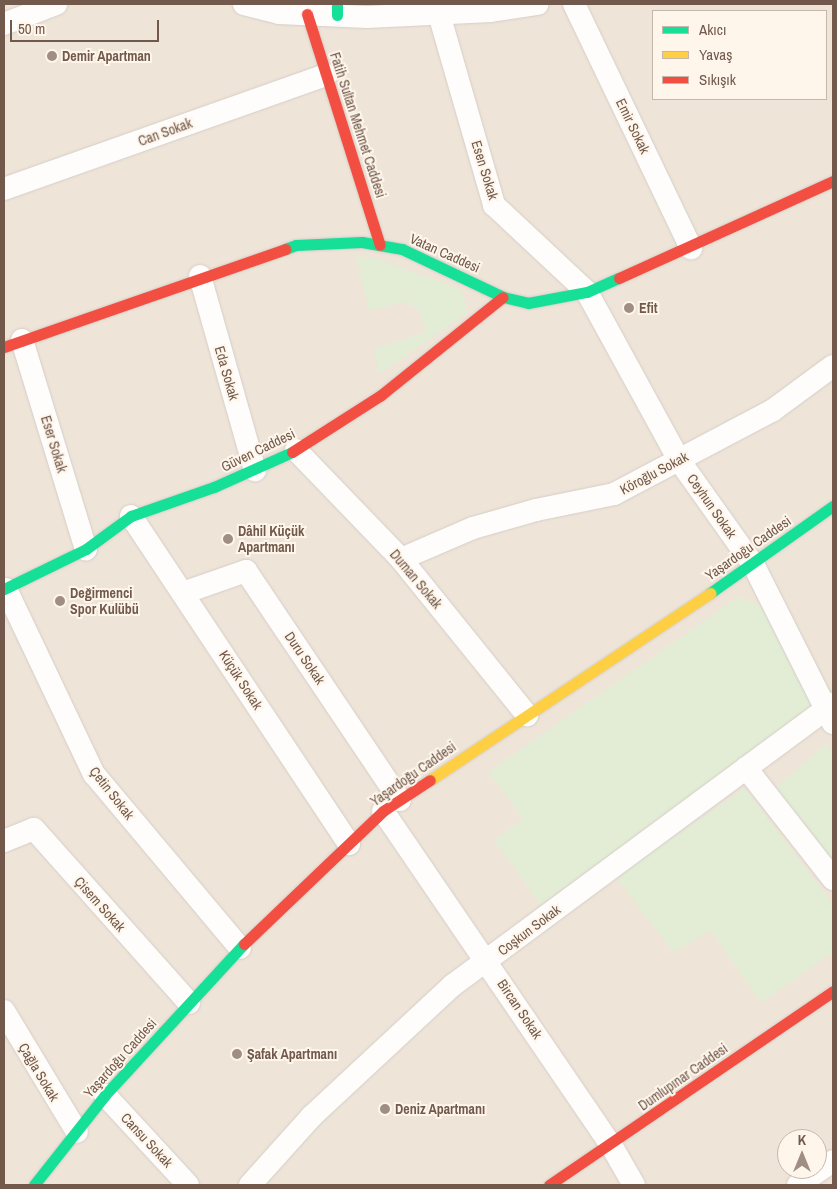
<!DOCTYPE html>
<html>
<head>
<meta charset="utf-8">
<style>
  body { margin:0 }
  #map { position:relative; width:837px; height:1189px; overflow:hidden; background:#f6f1ea; font-family:"Archivo Narrow",sans-serif }
  div>[style] { position:absolute }
  .residential>* { inset:0; background:#efe4d8 }
  .green>* { inset:0; background:#e3ecd5 }
  .roads { filter:drop-shadow(0 0 1px #d4cec7) drop-shadow(0 0 1px #d4cec7) }
  .street>* { height:22px; margin:-11px; padding:0 11px; transform-origin:11px; border-radius:11px; background:#fefdfc }
  .fast>* { height:11px; margin:-5.5px; padding:0 5.5px; transform-origin:5.5px; border-radius:5.5px; background:#16e098 }
  .slow>* { height:11px; margin:-5.5px; padding:0 5.5px; transform-origin:5.5px; border-radius:5.5px; background:#ffcf43 }
  .jam>* { height:11px; margin:-5.5px; padding:0 5.5px; transform-origin:5.5px; border-radius:5.5px; background:#f24e42 }
  .dots>* { width:14px; height:14px; translate:-50% -50%; box-sizing:border-box; border:2px solid #fef6eb; border-radius:50% }
  span { translate:-50% -50%; white-space:nowrap; text-align:center; line-height:1.15; -webkit-text-stroke:4px #fef6eb; paint-order:stroke }
  .poi-label { font-size:14px; color:#72594c; font-weight:700 }
  .left { translate:0 -50%; text-align:left }
  .street-label { font-size:14px; color:#72594c }
  .frame { position:absolute; inset:0; border:5px solid #72594c; pointer-events:none }
  .legend { position:absolute; left:652px; top:10px; width:175px; height:90px; box-sizing:border-box; background:#fef6eb; border:1px solid #c6b7ab; margin:0; padding:6px 9px; list-style:none; font-size:15px; color:#72594c }
  .legend li { display:flex; align-items:center; gap:10px; height:25px }
  .legend b { width:25px; border:1px solid #c6b7ab }
  .north { position:absolute; left:777px; top:1129px; width:50px; height:50px; box-sizing:border-box; background:#fef6eb; border:1px solid #c6b7ab; border-radius:50%; rotate:0deg; font-size:14px; font-weight:700; line-height:20px; text-align:center; color:#72594c }
  .north::after { content:''; display:block; margin:auto; width:18px; height:22px; background:#a08e83; clip-path:polygon(50% 0,100% 100%,50% 72%,0 100%) }
  .scale { position:absolute; left:10px; top:20px; width:149px; height:22px; box-sizing:border-box; border:2px solid #72594c; border-top:0; padding-left:6px; font-size:15px; line-height:18px; white-space:nowrap; color:#72594c; -webkit-text-stroke:4px #fef6eb; paint-order:stroke }
</style>
</head>
<body>
<div id="map">
  <div class="residential">
    <i style="clip-path:polygon(evenodd,4px 4px,833px 4px,833px 1185px,4px 1185px,4px 4px,653px 11px,826px 11px,826px 99px,653px 99px,653px 11px,4px 4px,787px 1139px,817px 1139px,817px 1169px,787px 1169px,787px 1139px)"></i>
  </div>
  <div class="green">
    <i style="clip-path:polygon(356px 256px,375px 258px,458px 288px,463px 291px,467px 313px,379px 374px,374px 349px,425px 332px,419px 310px,405px 302px,369px 311px)"></i>
    <i style="clip-path:polygon(738px 597px,767px 607px,814px 707px,541px 906px,494px 840px,523px 819px,488px 772px)"></i>
    <i style="clip-path:polygon(827px 743px,833px 756px,833px 867px,771px 792px)"></i>
    <i style="clip-path:polygon(745px 788px,833px 904px,833px 952px,761px 1003px,711px 931px,673px 952px,616px 877px)"></i>
  </div>
  <div class="roads">
    <div class="street">
      <i style="left:244px;top:4px;width:36px;rotate:14deg"></i>
      <i style="left:279px;top:13px;width:88px;rotate:2.6deg"></i>
      <i style="left:367px;top:17px;width:124px;rotate:-2.8deg"></i>
      <i style="left:491px;top:11px;width:47px;rotate:-8.7deg"></i>
      <i style="left:574px;top:4px;width:271px;rotate:64.4deg"></i>
      <i style="left:439px;top:14px;width:199px;rotate:73.9deg"></i>
      <i style="left:494px;top:205px;width:127px;rotate:43.1deg"></i>
      <i style="left:587px;top:292px;width:192px;rotate:61.3deg"></i>
      <i style="left:679px;top:460px;width:128px;rotate:54.6deg"></i>
      <i style="left:753px;top:564px;width:178px;rotate:63.3deg"></i>
      <i style="left:4px;top:24px;width:56px;rotate:-21deg"></i>
      <i style="left:4px;top:189px;width:342px;rotate:-19.5deg"></i>
      <i style="left:200px;top:276px;width:202px;rotate:74.2deg"></i>
      <i style="left:22px;top:340px;width:219px;rotate:73deg"></i>
      <i style="left:296px;top:450px;width:151px;rotate:46.1deg"></i>
      <i style="left:401px;top:559px;width:201px;rotate:51.1deg"></i>
      <i style="left:131px;top:516px;width:394px;rotate:56.4deg"></i>
      <i style="left:401px;top:559px;width:78px;rotate:-23.3deg"></i>
      <i style="left:473px;top:528px;width:66px;rotate:-15.9deg"></i>
      <i style="left:536px;top:510px;width:80px;rotate:-11.6deg"></i>
      <i style="left:614px;top:494px;width:180px;rotate:-27.8deg"></i>
      <i style="left:773px;top:410px;width:74px;rotate:-36.3deg"></i>
      <i style="left:6px;top:589px;width:205px;rotate:64.6deg"></i>
      <i style="left:94px;top:774px;width:227px;rotate:50deg"></i>
      <i style="left:183px;top:593px;width:67px;rotate:-19.2deg"></i>
      <i style="left:246px;top:571px;width:276px;rotate:56.1deg"></i>
      <i style="left:746px;top:768px;width:141px;rotate:51.9deg"></i>
      <i style="left:383px;top:811px;width:404px;rotate:55.7deg"></i>
      <i style="left:611px;top:1145px;width:46px;rotate:60.1deg"></i>
      <i style="left:4px;top:841px;width:32px;rotate:-22deg"></i>
      <i style="left:34px;top:829px;width:233px;rotate:48.3deg"></i>
      <i style="left:4px;top:1011px;width:141px;rotate:58.9deg"></i>
      <i style="left:105px;top:1095px;width:122px;rotate:47.3deg"></i>
      <i style="left:250px;top:1185px;width:93px;rotate:-48.1deg"></i>
      <i style="left:312px;top:1116px;width:192px;rotate:-42.9deg"></i>
      <i style="left:453px;top:985px;width:473px;rotate:-36.5deg"></i>
      <i style="left:798px;top:1185px;width:42px;rotate:-34.4deg"></i>
    </div>
    <div class="fast">
      <i style="left:337px;top:4px;width:11px;rotate:90deg"></i>
      <i style="left:285px;top:249px;width:12px;rotate:-20deg"></i>
      <i style="left:296px;top:245px;width:66px;rotate:-2.6deg"></i>
      <i style="left:362px;top:242px;width:41px;rotate:9.9deg"></i>
      <i style="left:402px;top:249px;width:112px;rotate:25.4deg"></i>
      <i style="left:503px;top:297px;width:26px;rotate:13deg"></i>
      <i style="left:528px;top:303px;width:60px;rotate:-10.6deg"></i>
      <i style="left:587px;top:292px;width:35px;rotate:-24deg"></i>
      <i style="left:4px;top:589px;width:91px;rotate:-26deg"></i>
      <i style="left:86px;top:549px;width:56px;rotate:-36.3deg"></i>
      <i style="left:131px;top:516px;width:88px;rotate:-19.3deg"></i>
      <i style="left:214px;top:487px;width:85px;rotate:-24.2deg"></i>
      <i style="left:710px;top:593px;width:151px;rotate:-35.3deg"></i>
      <i style="left:34px;top:1185px;width:115px;rotate:-51.7deg"></i>
      <i style="left:105px;top:1095px;width:205px;rotate:-47.4deg"></i>
    </div>
    <div class="slow">
      <i style="left:430px;top:780px;width:337px;rotate:-33.7deg"></i>
    </div>
    <div class="jam">
      <i style="left:307px;top:14px;width:242px;rotate:72.5deg"></i>
      <i style="left:619px;top:278px;width:235px;rotate:-24.4deg"></i>
      <i style="left:4px;top:347px;width:298px;rotate:-19.2deg"></i>
      <i style="left:292px;top:452px;width:106px;rotate:-32.6deg"></i>
      <i style="left:381px;top:395px;width:156px;rotate:-38.8deg"></i>
      <i style="left:244px;top:944px;width:192px;rotate:-43.7deg"></i>
      <i style="left:383px;top:811px;width:56px;rotate:-33.4deg"></i>
      <i style="left:549px;top:1185px;width:344px;rotate:-34.3deg"></i>
    </div>
  </div>
  <div class="dots">
    <i style="left:52px;top:56px;background:#a08e83"></i>
    <i style="left:629px;top:308px;background:#a08e83"></i>
    <i style="left:228px;top:539px;background:#a08e83"></i>
    <i style="left:60px;top:601px;background:#a08e83"></i>
    <i style="left:237px;top:1054px;background:#a08e83"></i>
    <i style="left:385px;top:1109px;background:#a08e83"></i>
  </div>
  <div class="poi-label">
    <span class="left" style="left:62px;top:56px">Demir Apartman</span>
    <span class="left" style="left:639px;top:308px">Efit</span>
    <span class="left" style="left:238px;top:539px">Dâhil Küçük<br>Apartmanı</span>
    <span class="left" style="left:70px;top:601px">Değirmenci<br>Spor Kulübü</span>
    <span class="left" style="left:247px;top:1054px">Şafak Apartmanı</span>
    <span class="left" style="left:395px;top:1109px">Deniz Apartmanı</span>
  </div>
  <div class="street-label">
    <span style="left:358px;top:125px;rotate:72deg">Fatih Sultan Mehmet Caddesi</span>
    <span style="left:633px;top:126px;rotate:64deg">Emir Sokak</span>
    <span style="left:165px;top:132px;rotate:-20deg">Can Sokak</span>
    <span style="left:485px;top:170px;rotate:73deg">Esen Sokak</span>
    <span style="left:445px;top:253px;rotate:24deg">Vatan Caddesi</span>
    <span style="left:227px;top:373px;rotate:74deg">Eda Sokak</span>
    <span style="left:54px;top:444px;rotate:73deg">Eser Sokak</span>
    <span style="left:258px;top:450px;rotate:-26deg">Güven Caddesi</span>
    <span style="left:654px;top:473px;rotate:-28deg">Köroğlu Sokak</span>
    <span style="left:712px;top:506px;rotate:55deg">Ceyhun Sokak</span>
    <span style="left:748px;top:548px;rotate:-35deg">Yaşardoğu Caddesi</span>
    <span style="left:416px;top:579px;rotate:50deg">Duman Sokak</span>
    <span style="left:305px;top:658px;rotate:56deg">Duru Sokak</span>
    <span style="left:241px;top:680px;rotate:57deg">Küçük Sokak</span>
    <span style="left:413px;top:774px;rotate:-35deg">Yaşardoğu Caddesi</span>
    <span style="left:112px;top:793px;rotate:52deg">Çetin Sokak</span>
    <span style="left:100px;top:904px;rotate:48deg">Çisem Sokak</span>
    <span style="left:529px;top:930px;rotate:-37deg">Coşkun Sokak</span>
    <span style="left:520px;top:1009px;rotate:56deg">Bircan Sokak</span>
    <span style="left:120px;top:1058px;rotate:-48deg">Yaşardoğu Caddesi</span>
    <span style="left:39px;top:1072px;rotate:59deg">Çağla Sokak</span>
    <span style="left:683px;top:1077px;rotate:-35deg">Dumlupınar Caddesi</span>
    <span style="left:147px;top:1140px;rotate:47deg">Cansu Sokak</span>
  </div>
  <div class="frame"></div>
  <ul class="legend">
  <li><b style="height:6px;background:#16e098"></b>Akıcı</li>
  <li><b style="height:6px;background:#ffcf43"></b>Yavaş</li>
  <li><b style="height:6px;background:#f24e42"></b>Sıkışık</li>
  </ul>
  <div class="north">K</div>
  <div class="scale">50 m</div>
</div>
</body>
</html>
